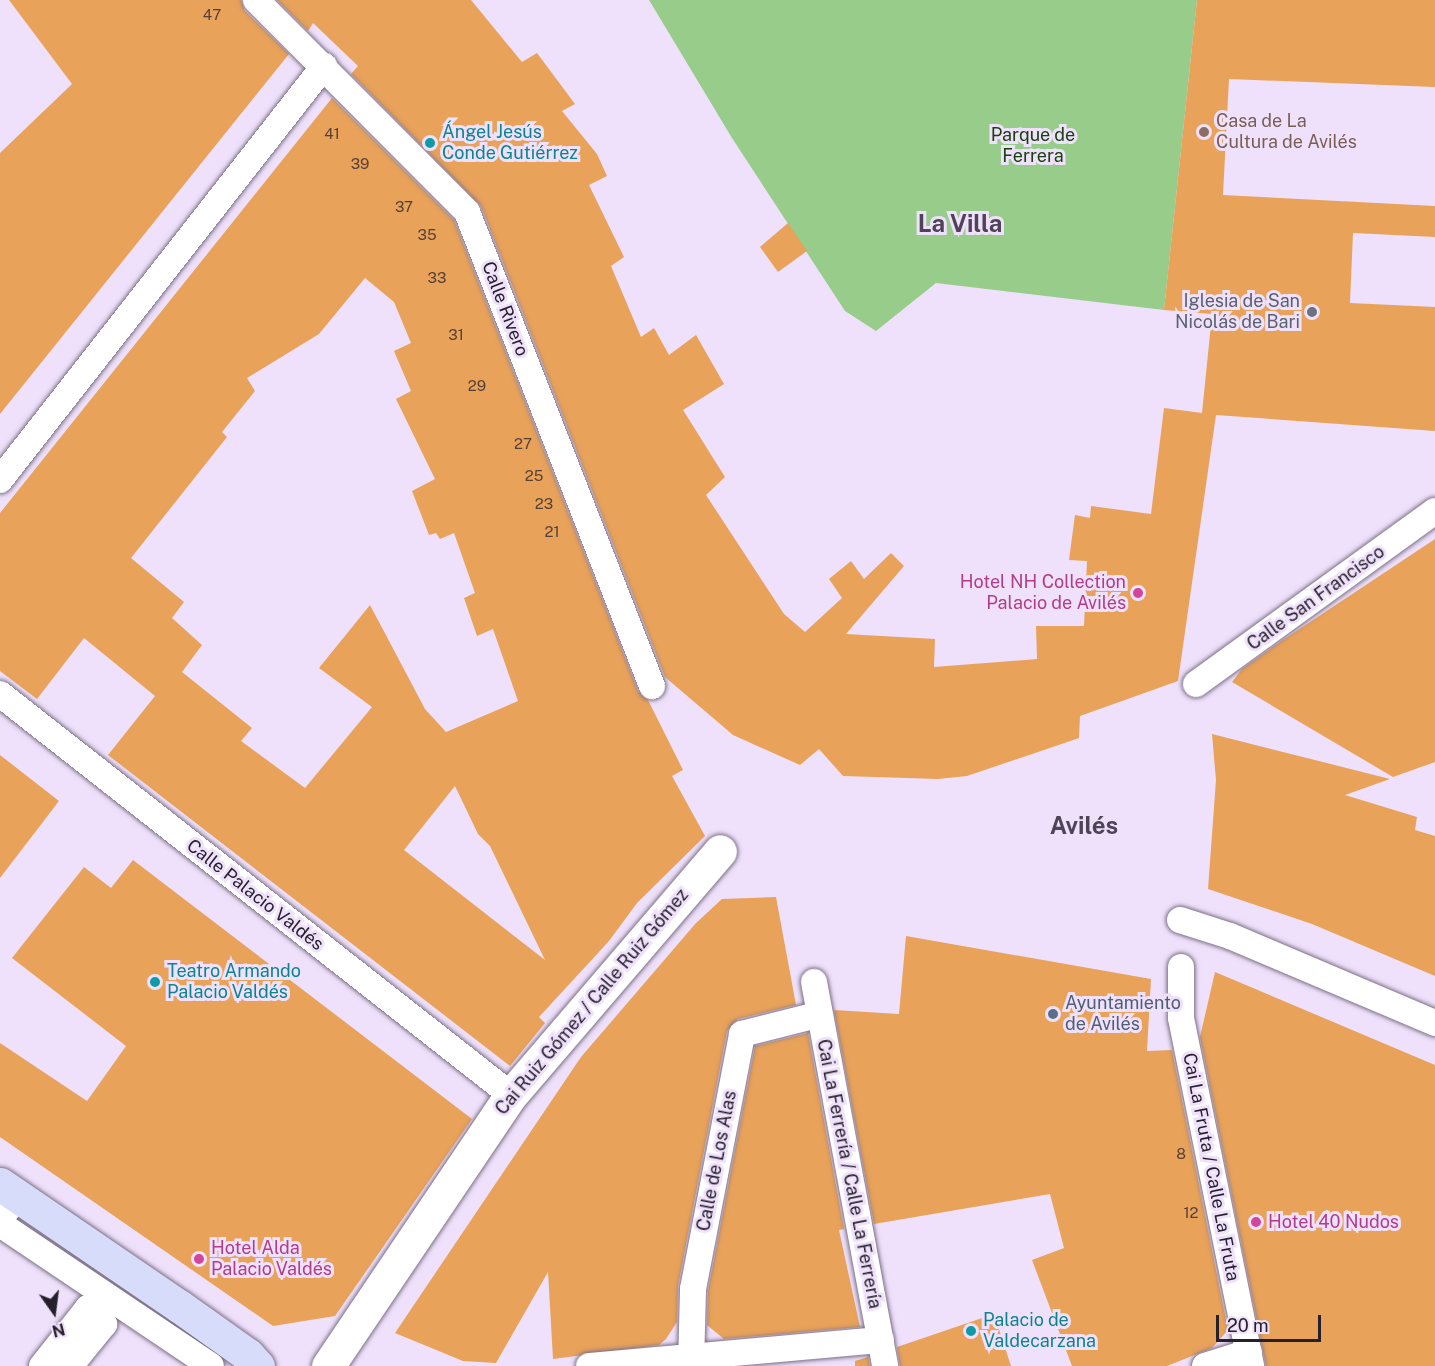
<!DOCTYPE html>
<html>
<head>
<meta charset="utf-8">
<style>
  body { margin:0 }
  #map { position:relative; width:1435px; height:1366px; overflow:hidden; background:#efe1fb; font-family:"Public Sans",sans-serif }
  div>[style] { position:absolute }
  .green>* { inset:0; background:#98cc8a }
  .building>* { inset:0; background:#e8a25a }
  .roads { filter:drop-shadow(0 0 2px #7c6f86) drop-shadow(0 0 2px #7c6f86) }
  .pedestrian>* { height:26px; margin:-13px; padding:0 13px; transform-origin:13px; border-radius:13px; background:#fff }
  .minor>* { height:33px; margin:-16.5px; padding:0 16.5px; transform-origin:16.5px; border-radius:16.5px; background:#fff }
  .primary>* { height:33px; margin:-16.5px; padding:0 16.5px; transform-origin:16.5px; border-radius:16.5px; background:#d7dcfa }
  .dots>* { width:16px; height:16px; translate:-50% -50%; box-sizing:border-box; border:3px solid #efe1fb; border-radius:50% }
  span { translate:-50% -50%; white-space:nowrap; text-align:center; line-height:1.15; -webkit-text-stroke:6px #efe1fb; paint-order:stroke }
  .number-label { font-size:15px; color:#564036 }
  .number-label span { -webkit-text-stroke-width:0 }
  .education-label { font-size:18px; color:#785e54 }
  .left { translate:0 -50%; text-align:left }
  .culture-label { font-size:18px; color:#0d838f }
  .park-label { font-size:18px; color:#19410d }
  .worship-label { font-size:18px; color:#5b616d }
  .right { translate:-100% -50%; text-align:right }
  .street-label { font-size:18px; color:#25202a }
  .hotel-label { font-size:18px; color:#b23c85 }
  .service-label { font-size:18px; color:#4e5e75 }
  .district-label { font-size:24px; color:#4f4358; font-weight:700 }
  .north { position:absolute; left:24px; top:1282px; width:60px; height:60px; -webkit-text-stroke:4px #efe1fb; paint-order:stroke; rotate:166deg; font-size:16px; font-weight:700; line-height:24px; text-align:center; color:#25202a }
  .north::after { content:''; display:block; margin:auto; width:21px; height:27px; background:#25202a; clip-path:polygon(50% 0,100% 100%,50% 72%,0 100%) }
  .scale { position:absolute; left:1216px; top:1315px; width:105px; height:27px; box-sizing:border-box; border:3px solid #25202a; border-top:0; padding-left:8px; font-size:18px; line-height:21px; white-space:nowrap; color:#25202a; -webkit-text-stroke:4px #efe1fb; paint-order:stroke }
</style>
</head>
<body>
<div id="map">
  <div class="green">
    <i style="clip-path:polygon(649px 0,1197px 0,1164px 310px,936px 283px,876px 331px,845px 311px,732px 138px)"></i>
  </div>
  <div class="building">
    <i style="clip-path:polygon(9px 0,241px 0,245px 11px,289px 54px,0 414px,0 153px,72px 84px)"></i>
    <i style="clip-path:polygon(277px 0,471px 0,522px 62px,537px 53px,575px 104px,562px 111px,597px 154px,607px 176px,589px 185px,624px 257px,611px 266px,641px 337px,654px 328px,669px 355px,696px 335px,724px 384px,683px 410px,725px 477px,706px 495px,784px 614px,805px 632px,842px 598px,829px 579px,851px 561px,864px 579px,891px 553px,904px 566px,846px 634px,935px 639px,934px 667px,1037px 659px,1036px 626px,1084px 626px,1087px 561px,1069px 560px,1075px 515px,1090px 518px,1091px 506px,1151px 514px,1164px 408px,1202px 413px,1212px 314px,1164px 310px,1197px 0,1435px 0,1435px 87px,1229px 79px,1223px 195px,1435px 206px,1435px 237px,1353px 233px,1350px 303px,1435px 307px,1435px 431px,1216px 415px,1178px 681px,1080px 716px,1079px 738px,967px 776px,938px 779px,843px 776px,819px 749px,800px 765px,733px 735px,665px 677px,481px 206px,351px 74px,358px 66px,313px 23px,308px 31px)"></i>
    <i style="clip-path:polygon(evenodd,332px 98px,454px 220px,638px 691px,648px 700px,683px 770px,672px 776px,705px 836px,637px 903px,609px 941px,539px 1017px,545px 1023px,510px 1066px,108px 755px,155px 696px,84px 638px,37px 699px,0 671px,0 513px,332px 98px,365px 278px,394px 302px,411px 343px,394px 351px,411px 391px,396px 399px,435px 479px,412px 491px,429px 535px,436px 533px,440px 539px,454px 533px,475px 593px,464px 598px,477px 636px,493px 629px,518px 701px,446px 732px,425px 709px,370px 605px,319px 668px,372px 707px,305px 788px,241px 741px,252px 728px,182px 672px,202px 645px,172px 618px,184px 602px,131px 558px,227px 437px,222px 432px,255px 391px,247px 378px,319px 334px,365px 278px,332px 98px,455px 786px,478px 834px,490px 846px,545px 960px,404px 850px,455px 786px)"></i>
    <i style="clip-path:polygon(788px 223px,807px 251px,778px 272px,760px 247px)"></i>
    <i style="clip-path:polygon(1435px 539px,1435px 762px,1393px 777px,1232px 682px,1242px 669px,1280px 642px)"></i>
    <i style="clip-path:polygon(1212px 734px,1390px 779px,1345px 795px,1417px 817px,1415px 830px,1435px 836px,1435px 976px,1312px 924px,1208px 889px,1216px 780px)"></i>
    <i style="clip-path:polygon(0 755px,59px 801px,0 878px)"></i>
    <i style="clip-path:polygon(133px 860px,472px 1119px,335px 1316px,273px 1326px,0 1137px,0 1043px,87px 1101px,126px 1046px,12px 958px,84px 867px,111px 888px)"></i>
    <i style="clip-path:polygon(776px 897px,796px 1005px,738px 1019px,727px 1031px,678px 1286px,677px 1322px,666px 1339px,659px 1345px,553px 1359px,548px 1272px,496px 1363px,463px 1361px,395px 1333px,581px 1057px,696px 923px,722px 899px)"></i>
    <i style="clip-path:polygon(906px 936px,1151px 979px,1147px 1051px,1172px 1050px,1228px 1330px,1212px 1348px,1167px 1366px,1072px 1366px,1032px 1260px,1064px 1248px,1050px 1194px,874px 1224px,834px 1010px,899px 1014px)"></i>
    <i style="clip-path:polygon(1215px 972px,1435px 1065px,1435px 1366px,1266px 1366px,1200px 1037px)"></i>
    <i style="clip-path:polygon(808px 1033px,844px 1229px,839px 1230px,860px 1327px,724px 1339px,707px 1325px,708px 1291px,755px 1046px)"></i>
    <i style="clip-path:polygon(994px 1314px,1011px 1366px,900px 1366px,897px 1347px)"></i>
    <i style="clip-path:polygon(868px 1357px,870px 1366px,855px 1366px,855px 1361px)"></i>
  </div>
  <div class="roads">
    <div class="pedestrian">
      <i style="left:256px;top:0;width:299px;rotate:45.1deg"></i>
      <i style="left:467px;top:212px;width:509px;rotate:68.68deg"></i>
      <i style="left:0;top:480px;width:526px;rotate:-51.95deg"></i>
      <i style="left:1196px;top:684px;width:295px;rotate:-35.9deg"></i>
      <i style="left:0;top:694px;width:650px;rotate:38.12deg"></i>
      <i style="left:1180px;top:920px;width:52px;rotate:17.7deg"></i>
      <i style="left:1230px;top:936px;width:223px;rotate:23deg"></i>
      <i style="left:1181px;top:967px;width:51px;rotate:90deg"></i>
      <i style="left:1181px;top:1018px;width:355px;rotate:78.6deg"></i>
      <i style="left:814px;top:982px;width:391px;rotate:79.5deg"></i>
      <i style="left:0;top:1224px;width:254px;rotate:33.9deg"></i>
      <i style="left:42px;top:1366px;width:74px;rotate:-51.6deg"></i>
      <i style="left:88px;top:1308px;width:23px;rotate:45deg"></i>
      <i style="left:104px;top:1324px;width:54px;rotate:129deg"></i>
      <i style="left:589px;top:1366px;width:293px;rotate:-5.1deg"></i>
      <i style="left:691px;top:1366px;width:77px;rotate:-88.5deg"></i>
      <i style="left:693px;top:1289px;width:260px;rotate:-79.1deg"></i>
      <i style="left:742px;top:1034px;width:77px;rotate:-14.2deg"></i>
      <i style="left:1205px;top:1366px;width:46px;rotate:-17.7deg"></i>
    </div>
    <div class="minor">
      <i style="left:0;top:1212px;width:23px;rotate:-52deg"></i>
      <i style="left:328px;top:1366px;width:327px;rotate:-56deg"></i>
      <i style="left:511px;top:1095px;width:321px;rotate:-49.4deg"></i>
    </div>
    <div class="primary">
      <i style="left:0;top:1184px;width:217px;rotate:34.3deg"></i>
      <i style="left:179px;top:1306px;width:85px;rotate:35.4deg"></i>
      <i style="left:248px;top:1355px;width:15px;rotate:48deg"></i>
    </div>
  </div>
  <div class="dots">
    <i style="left:1204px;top:132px;background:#8d6e63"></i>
    <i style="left:430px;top:143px;background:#0f9aa8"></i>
    <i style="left:1312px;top:312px;background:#6b7280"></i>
    <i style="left:1138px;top:593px;background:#d1479c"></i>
    <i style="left:155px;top:982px;background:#0f9aa8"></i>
    <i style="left:1053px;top:1014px;background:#5c6f8a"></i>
    <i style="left:1256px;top:1222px;background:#d1479c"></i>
    <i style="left:199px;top:1259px;background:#d1479c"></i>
    <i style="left:971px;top:1331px;background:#0f9aa8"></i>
  </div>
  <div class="number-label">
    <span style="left:212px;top:15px">47</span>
    <span style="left:332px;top:134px">41</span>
    <span style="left:360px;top:164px">39</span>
    <span style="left:404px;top:207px">37</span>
    <span style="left:427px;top:235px">35</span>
    <span style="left:437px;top:278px">33</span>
    <span style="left:456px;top:335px">31</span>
    <span style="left:477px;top:386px">29</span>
    <span style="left:523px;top:444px">27</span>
    <span style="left:534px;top:476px">25</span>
    <span style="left:544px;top:504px">23</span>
    <span style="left:552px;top:532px">21</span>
    <span style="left:1181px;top:1154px">8</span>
    <span style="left:1191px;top:1213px">12</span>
  </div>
  <div class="education-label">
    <span class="left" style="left:1216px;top:132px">Casa de La<br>Cultura de Avilés</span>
  </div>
  <div class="culture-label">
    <span class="left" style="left:442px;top:143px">Ángel Jesús<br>Conde Gutiérrez</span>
    <span class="left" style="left:167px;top:982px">Teatro Armando<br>Palacio Valdés</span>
    <span class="left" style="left:983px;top:1331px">Palacio de<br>Valdecarzana</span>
  </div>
  <div class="park-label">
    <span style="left:1033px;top:146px">Parque de<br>Ferrera</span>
  </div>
  <div class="worship-label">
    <span class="right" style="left:1300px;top:312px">Iglesia de San<br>Nicolás de Bari</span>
  </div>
  <div class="street-label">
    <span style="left:505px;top:309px;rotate:69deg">Calle Rivero</span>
    <span style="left:1316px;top:598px;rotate:-36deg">Calle San Francisco</span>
    <span style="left:255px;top:895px;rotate:38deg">Calle Palacio Valdés</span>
    <span style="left:592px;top:1002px;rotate:-50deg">Cai Ruiz Gómez / Calle Ruiz Gómez</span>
    <span style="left:717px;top:1161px;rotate:-79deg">Calle de Los Alas</span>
    <span style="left:1211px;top:1167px;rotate:79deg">Cai La Fruta / Calle La Fruta</span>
    <span style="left:849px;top:1174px;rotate:79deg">Cai La Ferrería / Calle La Ferrería</span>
  </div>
  <div class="hotel-label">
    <span class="right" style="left:1126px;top:593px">Hotel NH Collection<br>Palacio de Avilés</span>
    <span class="left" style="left:1268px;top:1222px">Hotel 40 Nudos</span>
    <span class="left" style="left:211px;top:1259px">Hotel Alda<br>Palacio Valdés</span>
  </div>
  <div class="service-label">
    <span class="left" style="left:1065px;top:1014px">Ayuntamiento<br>de Avilés</span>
  </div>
  <div class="district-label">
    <span style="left:960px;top:224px">La Villa</span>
    <span style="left:1084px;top:826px">Avilés</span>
  </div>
  <div class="north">N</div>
  <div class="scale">20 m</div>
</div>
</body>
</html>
